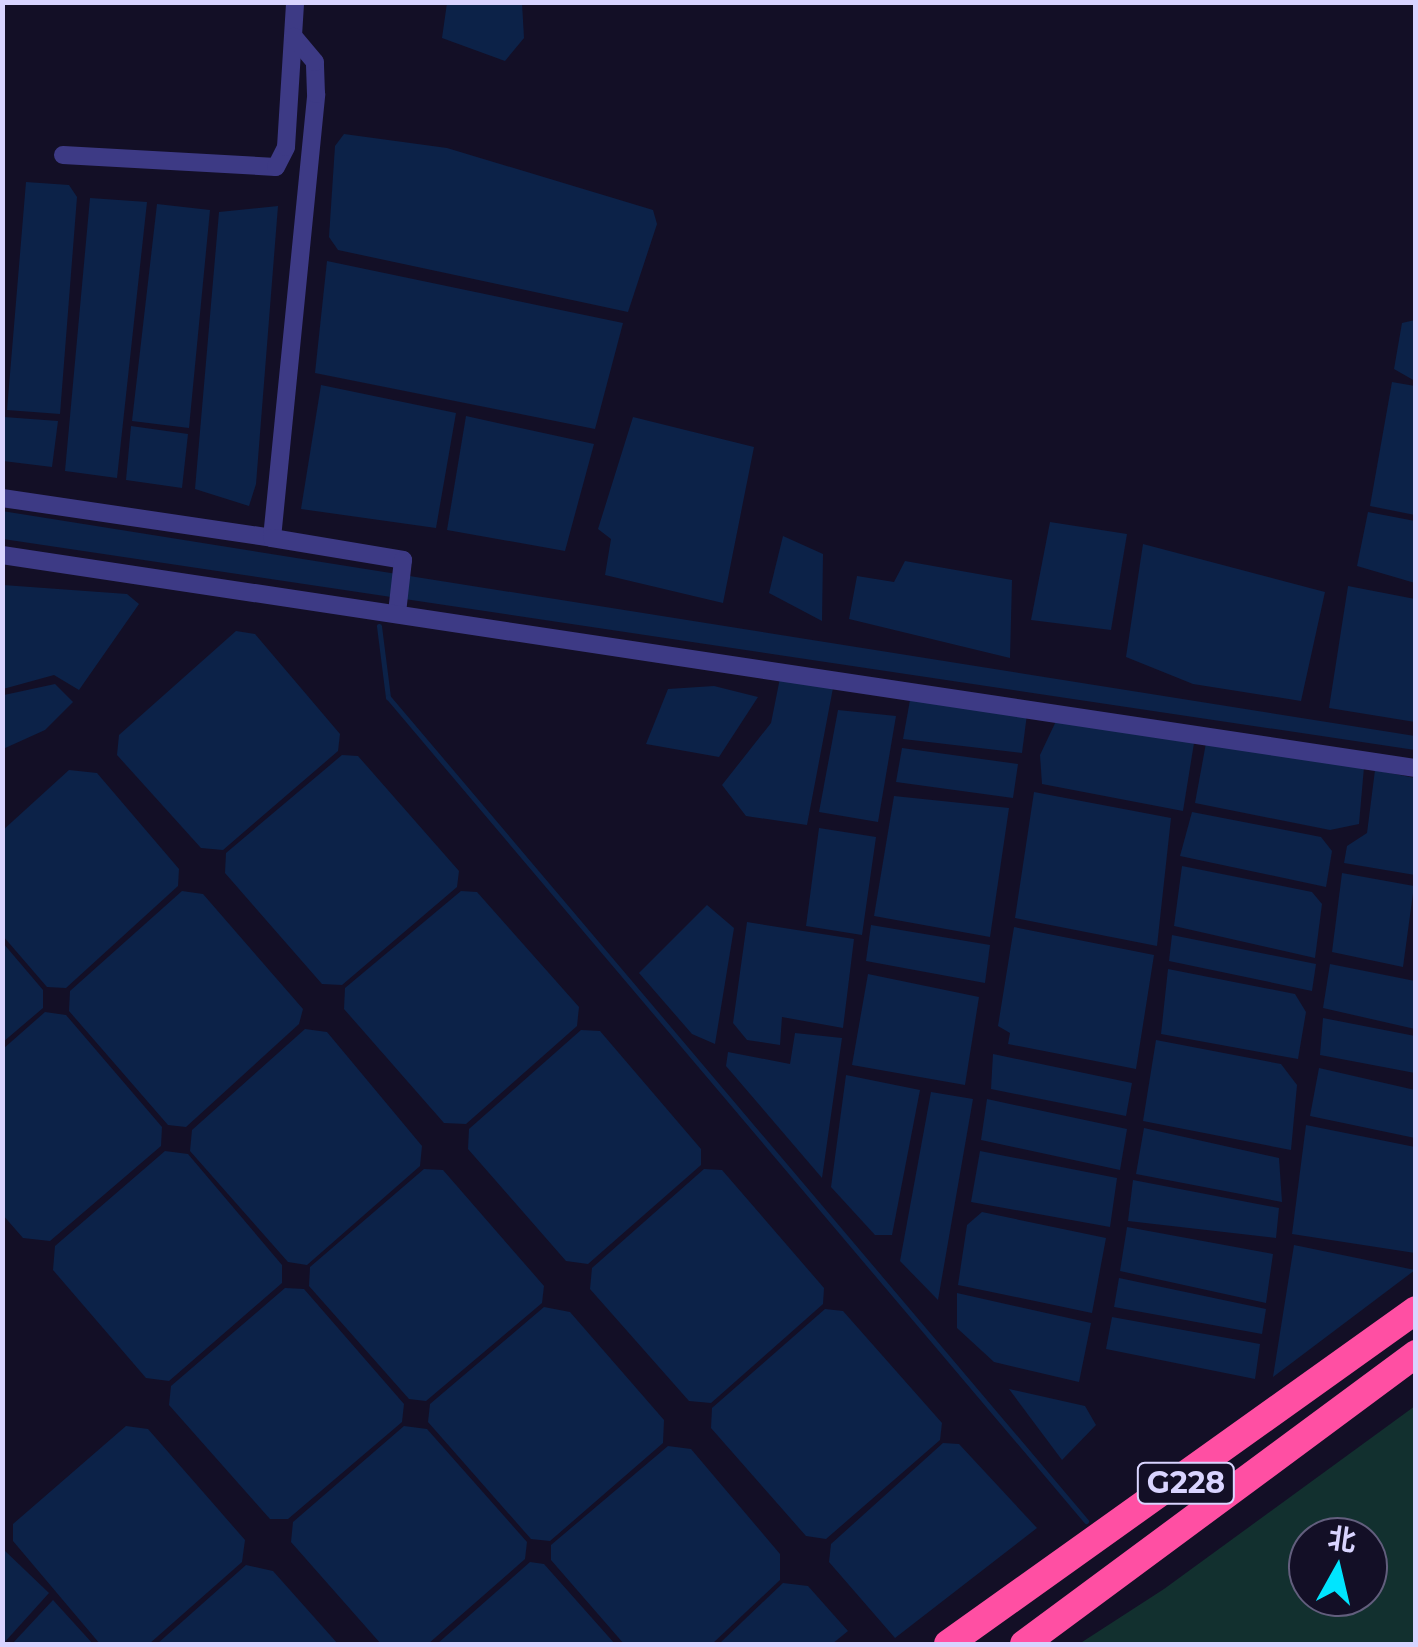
<!DOCTYPE html>
<html>
<head>
<meta charset="utf-8">
<style>
  body { margin:0 }
  #map { position:relative; width:1418px; height:1647px; overflow:hidden; background:#130f26; font-family:Montserrat,"Noto Sans SC",sans-serif }
  div>[style] { position:absolute }
  .green>* { inset:0; background:#12302f }
  .water>* { inset:0; background:#0c2248 }
  .stream>* { height:5px; margin:-2.5px; padding:0 2.5px; transform-origin:2.5px; border-radius:2.5px; background:#0c2248 }
  .minor>* { height:18px; margin:-9px; padding:0 9px; transform-origin:9px; border-radius:9px; background:#3d3a85 }
  .highway>* { height:28px; margin:-14px; padding:0 14px; transform-origin:14px; border-radius:14px; background:#ff4fa3 }
  span { translate:-50% -50%; white-space:nowrap; text-align:center; line-height:1.15; -webkit-text-stroke:8px #130f26; paint-order:stroke }
  .shield-label span { padding:2px 8px; background:#130f26; border:2px solid; border-radius:8px; -webkit-text-stroke-width:0 }
  .shield-label { font-size:30px; color:#d9d4ff; font-weight:700 }
  .frame { position:absolute; inset:0; border:5px solid #d9d4ff; pointer-events:none }
  .north { position:absolute; left:1288px; top:1517px; width:100px; height:100px; box-sizing:border-box; background:#130f26; border:2px solid #625e7d; border-radius:50%; rotate:8deg; font-size:28px; font-weight:700; line-height:40px; text-align:center; color:#d9d4ff }
  .north::after { content:''; display:block; margin:auto; width:35px; height:45px; background:#00e5ff; clip-path:polygon(50% 0,100% 100%,50% 72%,0 100%) }
</style>
</head>
<body>
<div id="map">
  <div class="green">
    <i style="clip-path:polygon(evenodd,1415px 1406px,1415px 1644px,1079px 1644px,1164px 1589px,1415px 1406px,1308px 1537px,1368px 1537px,1368px 1597px,1308px 1597px,1308px 1537px)"></i>
  </div>
  <div class="water">
    <i style="clip-path:polygon(447px 3px,522px 3px,524px 38px,505px 61px,442px 38px)"></i>
    <i style="clip-path:polygon(344px 134px,447px 148px,653px 210px,657px 224px,628px 312px,338px 250px,329px 237px,335px 146px)"></i>
    <i style="clip-path:polygon(26px 182px,69px 185px,77px 197px,60px 414px,7px 410px)"></i>
    <i style="clip-path:polygon(90px 198px,147px 202px,117px 478px,65px 471px)"></i>
    <i style="clip-path:polygon(157px 204px,210px 210px,189px 428px,132px 421px)"></i>
    <i style="clip-path:polygon(278px 206px,256px 484px,249px 506px,195px 489px,219px 212px)"></i>
    <i style="clip-path:polygon(327px 261px,623px 323px,595px 429px,315px 373px)"></i>
    <i style="clip-path:polygon(1415px 320px,1416px 320px,1415px 381px,1394px 369px,1402px 323px)"></i>
    <i style="clip-path:polygon(1392px 382px,1415px 386px,1415px 515px,1370px 506px)"></i>
    <i style="clip-path:polygon(321px 385px,456px 413px,436px 528px,301px 509px)"></i>
    <i style="clip-path:polygon(466px 416px,594px 444px,565px 551px,447px 530px)"></i>
    <i style="clip-path:polygon(4px 417px,58px 421px,52px 467px,3px 461px)"></i>
    <i style="clip-path:polygon(633px 417px,754px 447px,723px 603px,605px 575px,611px 539px,598px 529px)"></i>
    <i style="clip-path:polygon(131px 426px,188px 434px,182px 488px,126px 480px)"></i>
    <i style="clip-path:polygon(2px 511px,1415px 736px,1415px 750px,3px 539px)"></i>
    <i style="clip-path:polygon(1368px 512px,1415px 521px,1415px 583px,1357px 566px)"></i>
    <i style="clip-path:polygon(1050px 522px,1127px 534px,1111px 630px,1031px 620px)"></i>
    <i style="clip-path:polygon(783px 536px,823px 554px,822px 621px,769px 593px)"></i>
    <i style="clip-path:polygon(1143px 544px,1325px 592px,1301px 701px,1193px 684px,1126px 657px)"></i>
    <i style="clip-path:polygon(905px 561px,1012px 580px,1010px 658px,849px 619px,857px 576px,894px 582px)"></i>
    <i style="clip-path:polygon(3px 585px,127px 594px,139px 604px,79px 690px,54px 675px,3px 689px)"></i>
    <i style="clip-path:polygon(1348px 586px,1415px 599px,1415px 722px,1329px 708px)"></i>
    <i style="clip-path:polygon(236px 631px,255px 634px,340px 734px,338px 751px,223px 850px,201px 848px,117px 755px,119px 735px)"></i>
    <i style="clip-path:polygon(780px 678px,833px 688px,807px 825px,746px 816px,722px 785px,771px 723px)"></i>
    <i style="clip-path:polygon(55px 684px,73px 702px,45px 730px,3px 749px,4px 695px)"></i>
    <i style="clip-path:polygon(714px 686px,758px 697px,719px 757px,646px 744px,668px 689px)"></i>
    <i style="clip-path:polygon(910px 700px,1027px 714px,1022px 753px,903px 739px)"></i>
    <i style="clip-path:polygon(838px 710px,896px 716px,878px 822px,819px 812px)"></i>
    <i style="clip-path:polygon(1057px 719px,1194px 743px,1183px 811px,1042px 784px,1040px 755px)"></i>
    <i style="clip-path:polygon(1206px 743px,1364px 767px,1359px 824px,1330px 830px,1195px 803px)"></i>
    <i style="clip-path:polygon(902px 748px,1018px 764px,1013px 798px,896px 782px)"></i>
    <i style="clip-path:polygon(342px 755px,358px 756px,459px 871px,457px 887px,342px 985px,322px 984px,225px 873px,226px 853px)"></i>
    <i style="clip-path:polygon(69px 770px,97px 773px,179px 869px,178px 886px,66px 988px,47px 987px,3px 936px,2px 831px)"></i>
    <i style="clip-path:polygon(1375px 770px,1415px 778px,1415px 875px,1344px 863px,1347px 846px,1367px 833px)"></i>
    <i style="clip-path:polygon(1034px 792px,1171px 818px,1157px 946px,1015px 918px)"></i>
    <i style="clip-path:polygon(894px 796px,1009px 808px,990px 937px,874px 916px)"></i>
    <i style="clip-path:polygon(1192px 812px,1321px 837px,1332px 851px,1326px 887px,1180px 856px)"></i>
    <i style="clip-path:polygon(819px 828px,876px 837px,862px 935px,806px 926px)"></i>
    <i style="clip-path:polygon(1182px 866px,1312px 892px,1322px 904px,1315px 958px,1174px 926px)"></i>
    <i style="clip-path:polygon(1342px 873px,1414px 886px,1403px 967px,1332px 952px)"></i>
    <i style="clip-path:polygon(182px 891px,203px 894px,303px 1009px,299px 1024px,186px 1127px,168px 1125px,69px 1011px,70px 991px)"></i>
    <i style="clip-path:polygon(461px 891px,477px 892px,579px 1007px,577px 1026px,466px 1124px,444px 1123px,344px 1009px,345px 988px)"></i>
    <i style="clip-path:polygon(707px 905px,734px 928px,715px 1044px,692px 1034px,639px 973px)"></i>
    <i style="clip-path:polygon(747px 922px,854px 939px,843px 1028px,782px 1017px,780px 1045px,747px 1040px,733px 1023px)"></i>
    <i style="clip-path:polygon(871px 925px,990px 945px,985px 983px,866px 961px)"></i>
    <i style="clip-path:polygon(1014px 927px,1154px 955px,1136px 1069px,1008px 1044px,1010px 1033px,998px 1026px)"></i>
    <i style="clip-path:polygon(1172px 935px,1316px 964px,1312px 991px,1169px 961px)"></i>
    <i style="clip-path:polygon(3px 943px,43px 990px,43px 1008px,3px 1042px)"></i>
    <i style="clip-path:polygon(1330px 964px,1415px 981px,1415px 1029px,1323px 1008px)"></i>
    <i style="clip-path:polygon(1168px 969px,1295px 994px,1306px 1012px,1298px 1059px,1161px 1034px)"></i>
    <i style="clip-path:polygon(868px 974px,979px 997px,965px 1085px,852px 1065px)"></i>
    <i style="clip-path:polygon(45px 1012px,66px 1015px,162px 1127px,161px 1146px,50px 1241px,23px 1238px,2px 1214px,3px 1049px)"></i>
    <i style="clip-path:polygon(1323px 1018px,1415px 1036px,1415px 1073px,1320px 1055px)"></i>
    <i style="clip-path:polygon(305px 1029px,327px 1032px,422px 1146px,420px 1166px,307px 1265px,288px 1262px,190px 1151px,192px 1130px)"></i>
    <i style="clip-path:polygon(581px 1030px,600px 1031px,701px 1149px,701px 1165px,588px 1264px,566px 1261px,468px 1149px,469px 1129px)"></i>
    <i style="clip-path:polygon(795px 1033px,842px 1038px,822px 1178px,726px 1066px,728px 1052px,790px 1064px)"></i>
    <i style="clip-path:polygon(1156px 1040px,1281px 1064px,1297px 1085px,1291px 1150px,1143px 1121px)"></i>
    <i style="clip-path:polygon(993px 1054px,1132px 1083px,1126px 1116px,991px 1089px)"></i>
    <i style="clip-path:polygon(1319px 1068px,1415px 1090px,1415px 1138px,1310px 1116px)"></i>
    <i style="clip-path:polygon(846px 1075px,920px 1090px,892px 1235px,875px 1235px,831px 1187px)"></i>
    <i style="clip-path:polygon(931px 1092px,973px 1099px,938px 1300px,900px 1261px)"></i>
    <i style="clip-path:polygon(987px 1099px,1127px 1129px,1120px 1170px,981px 1140px)"></i>
    <i style="clip-path:polygon(1306px 1125px,1415px 1147px,1415px 1253px,1292px 1234px)"></i>
    <i style="clip-path:polygon(1144px 1128px,1279px 1158px,1282px 1202px,1136px 1174px)"></i>
    <i style="clip-path:polygon(165px 1151px,188px 1154px,282px 1265px,282px 1283px,169px 1381px,146px 1378px,53px 1270px,55px 1246px)"></i>
    <i style="clip-path:polygon(980px 1151px,1117px 1178px,1110px 1227px,971px 1202px)"></i>
    <i style="clip-path:polygon(424px 1169px,443px 1170px,544px 1286px,542px 1303px,426px 1401px,409px 1399px,309px 1286px,310px 1267px)"></i>
    <i style="clip-path:polygon(704px 1169px,722px 1170px,824px 1288px,823px 1304px,711px 1403px,689px 1401px,590px 1289px,592px 1268px)"></i>
    <i style="clip-path:polygon(1133px 1180px,1279px 1208px,1276px 1238px,1128px 1221px)"></i>
    <i style="clip-path:polygon(982px 1212px,1106px 1238px,1092px 1313px,958px 1285px,967px 1225px)"></i>
    <i style="clip-path:polygon(1127px 1227px,1273px 1254px,1266px 1303px,1120px 1271px)"></i>
    <i style="clip-path:polygon(1294px 1245px,1415px 1270px,1273px 1377px)"></i>
    <i style="clip-path:polygon(1119px 1278px,1266px 1309px,1262px 1334px,1114px 1307px)"></i>
    <i style="clip-path:polygon(285px 1288px,304px 1289px,404px 1404px,402px 1422px,288px 1519px,270px 1519px,169px 1405px,171px 1386px)"></i>
    <i style="clip-path:polygon(957px 1293px,1091px 1323px,1079px 1382px,994px 1362px,957px 1328px)"></i>
    <i style="clip-path:polygon(544px 1307px,570px 1312px,664px 1420px,663px 1443px,550px 1541px,531px 1539px,428px 1422px,430px 1404px)"></i>
    <i style="clip-path:polygon(825px 1309px,843px 1311px,942px 1423px,940px 1440px,826px 1539px,806px 1536px,711px 1428px,712px 1408px)"></i>
    <i style="clip-path:polygon(1112px 1317px,1260px 1344px,1255px 1379px,1106px 1349px)"></i>
    <i style="clip-path:polygon(1009px 1389px,1085px 1406px,1096px 1425px,1062px 1460px)"></i>
    <i style="clip-path:polygon(126px 1426px,148px 1429px,245px 1540px,242px 1562px,149px 1644px,100px 1644px,13px 1541px,13px 1524px)"></i>
    <i style="clip-path:polygon(404px 1426px,427px 1429px,527px 1542px,525px 1559px,428px 1644px,381px 1644px,291px 1542px,293px 1522px)"></i>
    <i style="clip-path:polygon(943px 1443px,959px 1444px,1037px 1528px,895px 1638px,829px 1562px,831px 1544px)"></i>
    <i style="clip-path:polygon(668px 1446px,691px 1449px,780px 1554px,780px 1580px,712px 1644px,624px 1644px,551px 1560px,551px 1545px)"></i>
    <i style="clip-path:polygon(3px 1549px,49px 1593px,3px 1644px,2px 1549px)"></i>
    <i style="clip-path:polygon(530px 1562px,544px 1564px,615px 1644px,437px 1644px)"></i>
    <i style="clip-path:polygon(246px 1565px,273px 1571px,338px 1644px,157px 1644px)"></i>
    <i style="clip-path:polygon(783px 1583px,808px 1586px,848px 1631px,832px 1644px,719px 1644px)"></i>
    <i style="clip-path:polygon(53px 1600px,93px 1644px,12px 1644px)"></i>
  </div>
  <div class="stream">
    <i style="left:379px;top:626px;width:72px;rotate:82.8deg"></i>
    <i style="left:388px;top:697px;width:1080px;rotate:49.73deg"></i>
  </div>
  <div class="minor">
    <i style="left:63px;top:155px;width:213px;rotate:3.2deg"></i>
    <i style="left:276px;top:167px;width:22px;rotate:-63deg"></i>
    <i style="left:286px;top:147px;width:145px;rotate:-86.4deg"></i>
    <i style="left:2px;top:498px;width:273px;rotate:8.4deg"></i>
    <i style="left:272px;top:538px;width:446px;rotate:-84.3deg"></i>
    <i style="left:316px;top:94px;width:32px;rotate:-92deg"></i>
    <i style="left:315px;top:62px;width:33px;rotate:-130deg"></i>
    <i style="left:272px;top:538px;width:133px;rotate:9.5deg"></i>
    <i style="left:403px;top:560px;width:53px;rotate:96.5deg"></i>
    <i style="left:2px;top:555px;width:1430px;rotate:8.57deg"></i>
  </div>
  <div class="highway">
    <i style="left:948px;top:1644px;width:575px;rotate:-35.51deg"></i>
    <i style="left:1024px;top:1644px;width:488px;rotate:-36.5deg"></i>
  </div>
  <div class="shield-label">
    <span style="left:1186px;top:1483px">G228</span>
  </div>
  <div class="frame"></div>
  <div class="north">北</div>
</div>
</body>
</html>
